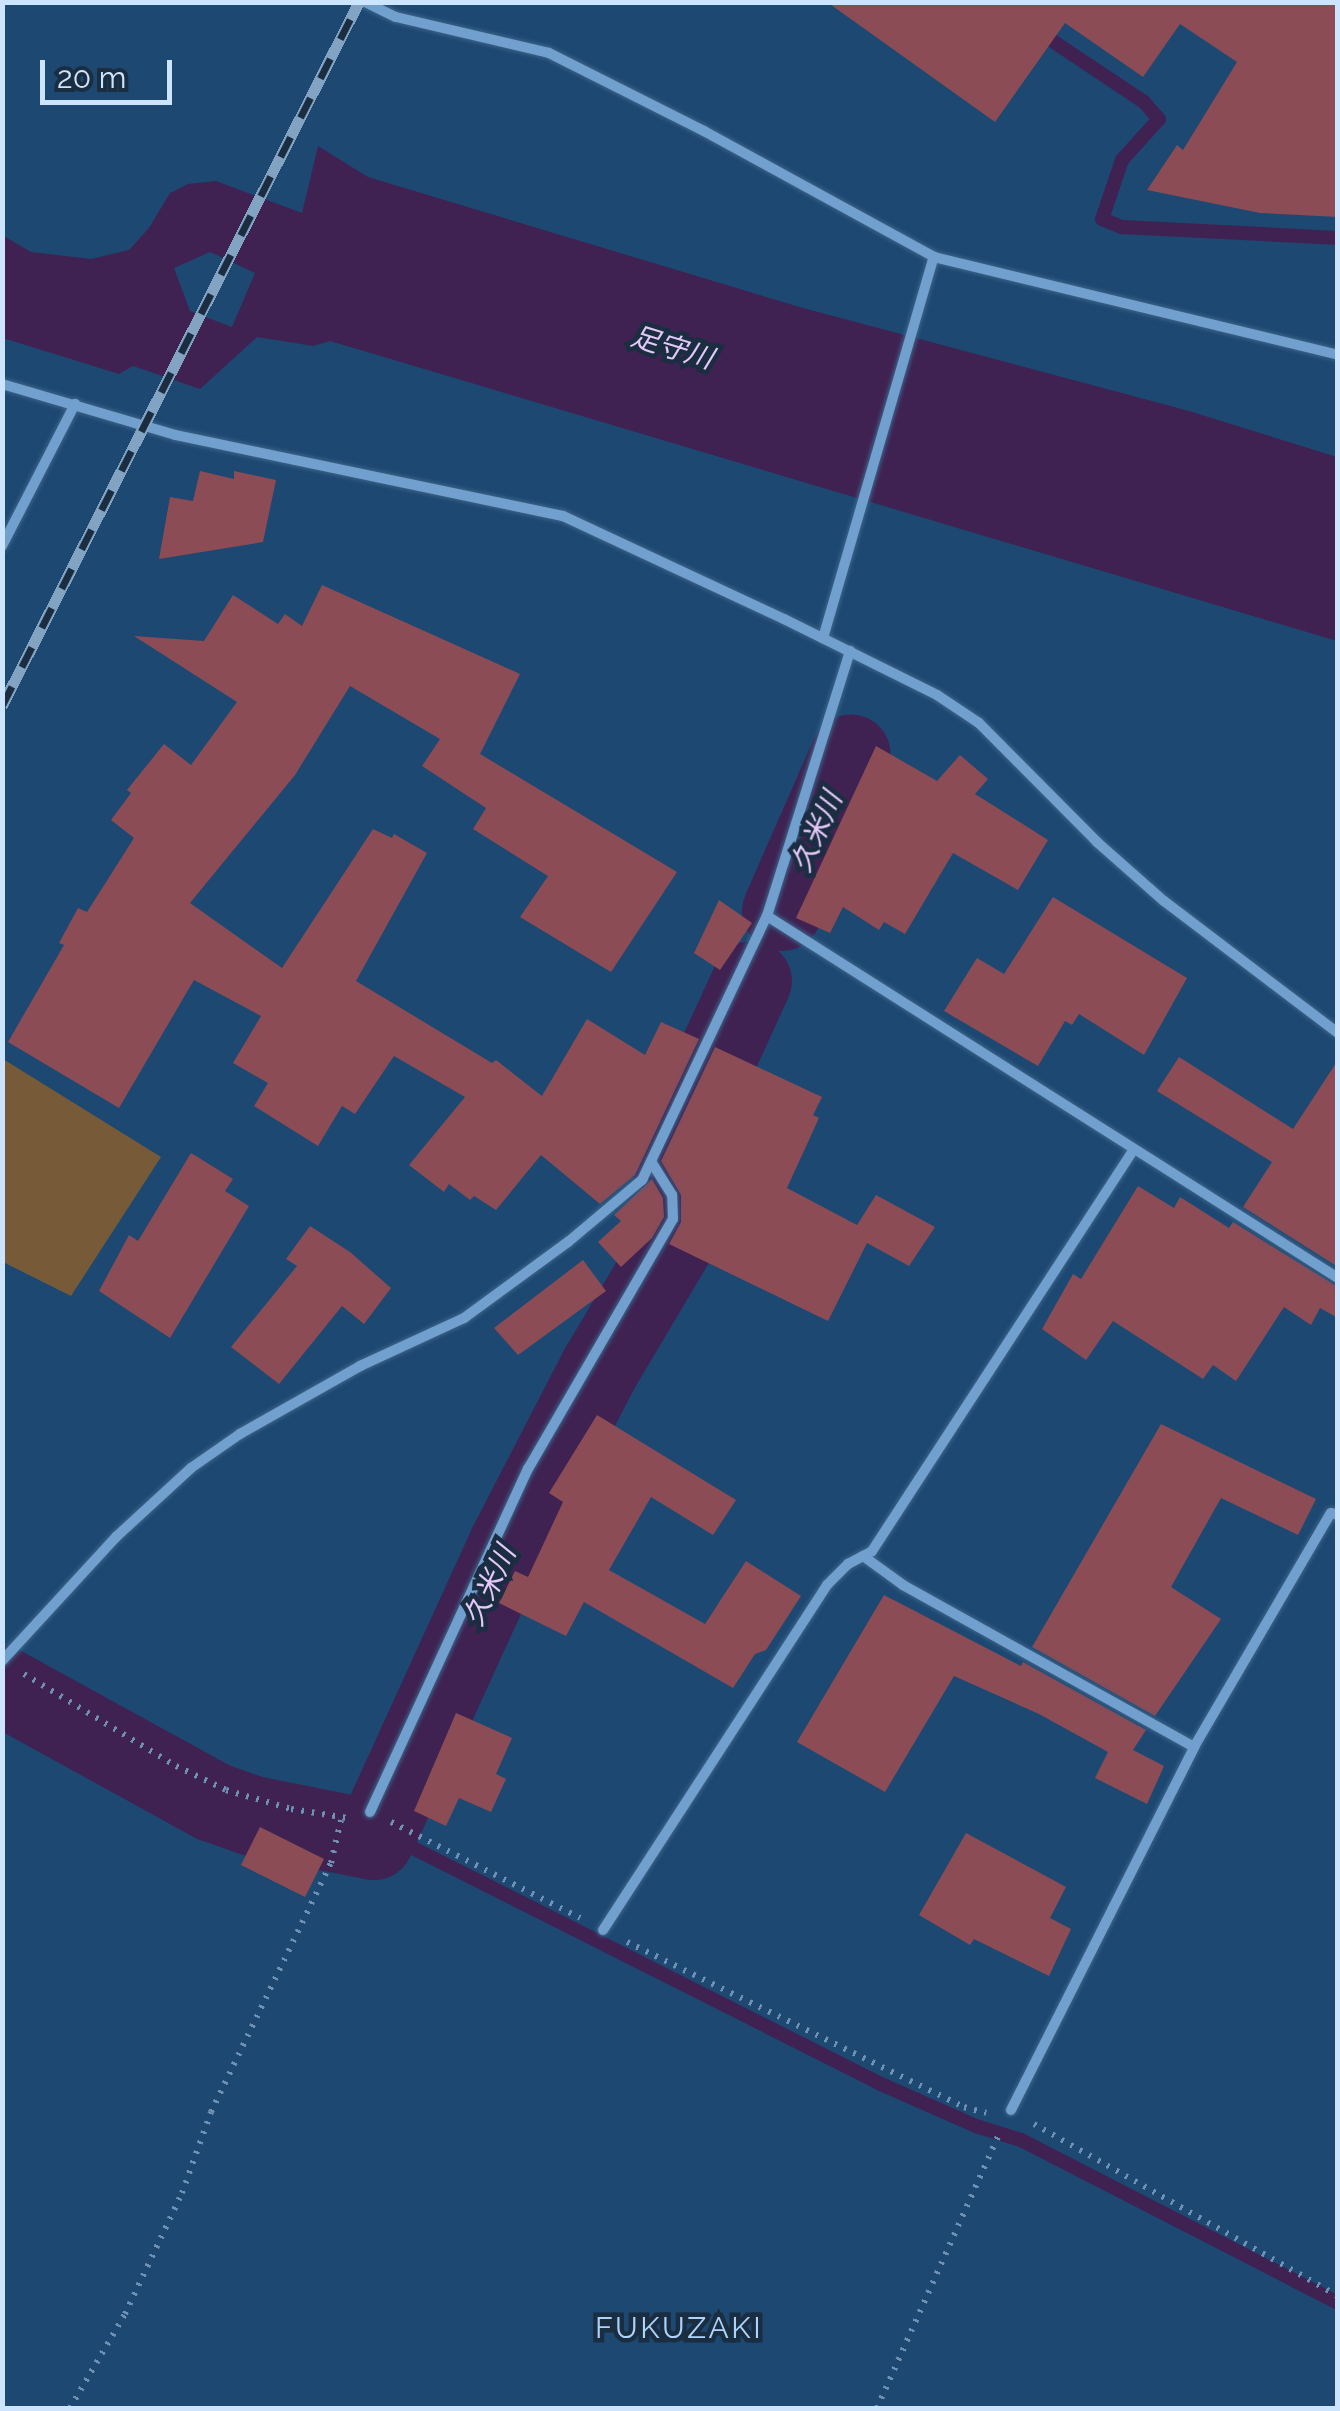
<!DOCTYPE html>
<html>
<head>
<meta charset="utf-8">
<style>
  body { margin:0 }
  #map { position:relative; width:1340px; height:2411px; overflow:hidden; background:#1c4872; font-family:Raleway,"Noto Sans JP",sans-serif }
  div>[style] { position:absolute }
  .green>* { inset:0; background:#775a38 }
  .water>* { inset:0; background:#3f2252 }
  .stream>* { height:14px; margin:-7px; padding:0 7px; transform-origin:7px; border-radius:7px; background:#3f2252 }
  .river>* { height:80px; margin:-40px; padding:0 40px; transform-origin:40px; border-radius:40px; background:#3f2252 }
  .building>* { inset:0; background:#8c4c56 }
  .path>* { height:6px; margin-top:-3px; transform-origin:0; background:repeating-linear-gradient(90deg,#6f91b4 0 2.5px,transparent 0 10.5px) }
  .roads { filter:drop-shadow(0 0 2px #3e6488) drop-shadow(0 0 2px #3e6488) }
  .street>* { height:10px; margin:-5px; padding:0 5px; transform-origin:5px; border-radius:5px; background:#719fce }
  .rail>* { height:11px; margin-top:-5.5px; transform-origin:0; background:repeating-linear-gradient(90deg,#1b2e41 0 22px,#83a3c3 0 44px); box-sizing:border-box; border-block:2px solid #83a3c3 }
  span { translate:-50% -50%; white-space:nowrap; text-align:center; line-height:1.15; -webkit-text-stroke:9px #1b2e41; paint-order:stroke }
  .water-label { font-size:28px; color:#e3c8f8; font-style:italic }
  .quarter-label { font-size:30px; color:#add3fb; letter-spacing:2.5px }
  .frame { position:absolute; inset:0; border:5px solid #cde4fe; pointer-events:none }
  .scale { position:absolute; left:40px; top:60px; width:132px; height:45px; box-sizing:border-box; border:5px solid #cde4fe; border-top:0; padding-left:12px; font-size:30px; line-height:35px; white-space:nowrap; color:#cde4fe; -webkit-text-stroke:8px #1b2e41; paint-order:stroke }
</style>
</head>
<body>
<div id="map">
  <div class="green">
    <i style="clip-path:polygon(3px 1059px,161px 1157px,71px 1296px,3px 1262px)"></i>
  </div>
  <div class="water">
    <i style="clip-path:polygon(evenodd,318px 146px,368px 177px,803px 308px,1189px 411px,1337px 457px,1337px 641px,330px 341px,313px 346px,257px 337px,200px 389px,133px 366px,119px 374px,3px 338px,2px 235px,31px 252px,91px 259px,129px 250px,149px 228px,170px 193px,188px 184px,216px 181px,302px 213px,318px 146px,210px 252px,255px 273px,232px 327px,190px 311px,174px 268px,210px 252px)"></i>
  </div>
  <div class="stream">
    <i style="left:1039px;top:32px;width:126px;rotate:33.7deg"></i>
    <i style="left:1144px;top:102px;width:23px;rotate:49deg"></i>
    <i style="left:1159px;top:119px;width:55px;rotate:132.1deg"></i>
    <i style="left:1122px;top:160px;width:62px;rotate:108.7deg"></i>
    <i style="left:1102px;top:219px;width:22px;rotate:22deg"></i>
    <i style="left:1122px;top:227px;width:216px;rotate:2.9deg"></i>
    <i style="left:374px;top:1840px;width:33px;rotate:9deg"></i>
    <i style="left:407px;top:1845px;width:533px;rotate:26.76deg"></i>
    <i style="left:883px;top:2085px;width:102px;rotate:23.8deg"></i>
    <i style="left:976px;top:2126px;width:47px;rotate:17.3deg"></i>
    <i style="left:1021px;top:2140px;width:356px;rotate:27.2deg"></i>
  </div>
  <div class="river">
    <i style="left:782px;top:911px;width:171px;rotate:-66.3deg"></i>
    <i style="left:2px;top:1686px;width:241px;rotate:28.8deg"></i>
    <i style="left:213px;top:1802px;width:42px;rotate:19.3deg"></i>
    <i style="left:253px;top:1816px;width:123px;rotate:11.2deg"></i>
    <i style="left:374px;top:1840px;width:325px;rotate:-65.5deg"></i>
    <i style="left:509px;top:1544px;width:198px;rotate:-62.7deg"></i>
    <i style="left:600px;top:1368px;width:192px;rotate:-59.3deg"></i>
    <i style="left:698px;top:1203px;width:51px;rotate:-123.1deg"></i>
    <i style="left:670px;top:1160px;width:197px;rotate:-65.4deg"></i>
  </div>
  <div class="building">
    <i style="clip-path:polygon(827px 2px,1338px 2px,1338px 217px,1260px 213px,1147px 190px,1177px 145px,1183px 150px,1237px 62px,1180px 24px,1143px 77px,1065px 23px,995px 122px)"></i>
    <i style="clip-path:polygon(200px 471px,234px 479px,234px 471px,276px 480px,263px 542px,159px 559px,170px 497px,193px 501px)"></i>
    <i style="clip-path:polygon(322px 585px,520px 674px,480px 754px,677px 872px,611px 972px,520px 917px,548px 876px,473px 829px,486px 808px,422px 766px,440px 739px,350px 686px,295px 775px,190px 903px,282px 968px,373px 829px,392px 838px,394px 834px,427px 853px,356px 981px,492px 1063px,496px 1060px,542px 1096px,587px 1019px,645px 1055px,661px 1022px,699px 1039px,635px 1175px,600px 1204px,541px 1155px,496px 1210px,474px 1196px,470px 1200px,449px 1184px,444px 1192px,409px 1165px,465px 1097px,394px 1056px,355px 1114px,342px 1106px,318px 1146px,254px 1106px,268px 1083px,233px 1063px,261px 1016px,194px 980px,119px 1108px,8px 1042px,64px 945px,59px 943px,78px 908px,87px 912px,134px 838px,111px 820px,131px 793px,127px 790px,164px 744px,191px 765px,237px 702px,134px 636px,204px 641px,233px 595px,278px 624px,285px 614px,302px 626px)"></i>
    <i style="clip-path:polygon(876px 746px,937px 781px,960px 755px,988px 779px,975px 794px,1048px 840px,1018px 890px,953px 853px,905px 934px,884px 922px,879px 930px,843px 907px,830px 933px,796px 918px)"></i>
    <i style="clip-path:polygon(1053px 897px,1187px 978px,1144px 1055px,1079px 1014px,1072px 1025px,1065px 1021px,1038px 1066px,944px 1011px,977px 958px,1004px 974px)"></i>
    <i style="clip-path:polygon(719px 900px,752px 923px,720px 970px,694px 953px)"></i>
    <i style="clip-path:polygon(715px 1047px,822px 1097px,813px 1115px,819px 1118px,787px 1188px,857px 1225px,876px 1195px,935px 1227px,909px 1266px,867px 1243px,828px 1321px,669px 1244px,681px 1222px,681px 1195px,661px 1161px)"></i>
    <i style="clip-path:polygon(1179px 1057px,1293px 1129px,1338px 1060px,1338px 1267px,1243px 1207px,1272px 1162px,1157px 1091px)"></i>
    <i style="clip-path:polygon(191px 1153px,233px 1179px,225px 1191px,249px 1206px,170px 1338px,99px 1291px,129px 1235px,138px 1241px)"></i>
    <i style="clip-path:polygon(652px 1179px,663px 1198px,664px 1217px,652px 1238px,621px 1267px,598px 1242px,621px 1221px,614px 1215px)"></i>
    <i style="clip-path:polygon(1138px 1186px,1174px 1208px,1180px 1197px,1229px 1228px,1233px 1222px,1338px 1287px,1338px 1318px,1320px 1308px,1311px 1325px,1284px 1307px,1236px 1381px,1213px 1365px,1203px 1379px,1113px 1321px,1086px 1360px,1042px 1329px,1073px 1274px,1081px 1279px)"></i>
    <i style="clip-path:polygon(310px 1226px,350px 1252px,391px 1288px,364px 1324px,342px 1306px,279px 1384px,231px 1347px,297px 1266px,286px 1259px)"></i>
    <i style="clip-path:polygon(583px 1260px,606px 1291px,518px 1355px,494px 1328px)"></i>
    <i style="clip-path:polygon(597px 1415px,736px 1500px,713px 1535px,651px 1497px,609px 1570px,705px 1624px,746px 1561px,801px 1596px,766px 1650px,755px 1654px,733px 1688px,584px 1602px,566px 1636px,499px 1603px,515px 1571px,528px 1577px,563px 1502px,549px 1493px)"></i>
    <i style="clip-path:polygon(1161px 1424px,1316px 1499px,1298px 1535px,1221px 1498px,1171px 1587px,1221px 1619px,1155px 1716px,1032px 1647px)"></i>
    <i style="clip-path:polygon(884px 1595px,1021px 1666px,1023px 1662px,1146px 1730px,1133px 1750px,1164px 1766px,1147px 1804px,1095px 1778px,1108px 1752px,1039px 1714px,954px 1676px,885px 1792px,797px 1742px)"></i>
    <i style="clip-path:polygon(456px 1713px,512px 1738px,496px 1774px,506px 1779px,491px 1812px,459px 1798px,446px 1826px,414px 1811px)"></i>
    <i style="clip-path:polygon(260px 1827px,324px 1859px,305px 1897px,241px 1865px)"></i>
    <i style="clip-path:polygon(966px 1833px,1066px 1887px,1050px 1918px,1071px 1929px,1049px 1976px,974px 1939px,970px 1945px,919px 1915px)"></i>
  </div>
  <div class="path">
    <i style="left:24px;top:1674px;width:178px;rotate:31.2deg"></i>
    <i style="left:176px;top:1766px;width:55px;rotate:25.6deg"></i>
    <i style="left:226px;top:1790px;width:68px;rotate:16.3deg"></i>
    <i style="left:291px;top:1809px;width:57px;rotate:9.1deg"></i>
    <i style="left:391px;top:1822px;width:212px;rotate:26.9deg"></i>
    <i style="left:627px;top:1942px;width:375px;rotate:26.1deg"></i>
    <i style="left:964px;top:2107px;width:23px;rotate:15deg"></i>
    <i style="left:1034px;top:2124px;width:349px;rotate:29.5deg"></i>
    <i style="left:70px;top:2408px;width:109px;rotate:-59.7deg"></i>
    <i style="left:125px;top:2314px;width:134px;rotate:-64.8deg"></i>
    <i style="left:182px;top:2193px;width:86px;rotate:-70.3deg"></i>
    <i style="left:211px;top:2112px;width:276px;rotate:-64.3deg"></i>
    <i style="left:331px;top:1863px;width:44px;rotate:-76.9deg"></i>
    <i style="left:877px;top:2408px;width:300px;rotate:-66deg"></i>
  </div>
  <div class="roads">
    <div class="street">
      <i style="left:365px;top:2px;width:34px;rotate:26deg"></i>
      <i style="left:396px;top:17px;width:157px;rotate:13.2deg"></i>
      <i style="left:549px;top:53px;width:174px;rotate:26.7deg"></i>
      <i style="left:704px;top:131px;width:262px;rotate:28.7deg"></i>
      <i style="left:934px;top:257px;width:416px;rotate:13.6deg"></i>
      <i style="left:2px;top:384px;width:180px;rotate:16.4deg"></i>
      <i style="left:175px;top:435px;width:396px;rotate:11.8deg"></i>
      <i style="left:563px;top:516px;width:244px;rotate:25deg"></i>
      <i style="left:784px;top:619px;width:171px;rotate:26.4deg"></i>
      <i style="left:937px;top:695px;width:50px;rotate:33.7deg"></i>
      <i style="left:979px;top:723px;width:168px;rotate:45.2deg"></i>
      <i style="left:1097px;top:842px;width:89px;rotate:41.4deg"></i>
      <i style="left:1164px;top:901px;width:218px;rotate:37.2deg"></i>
      <i style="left:2px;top:546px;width:160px;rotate:-62.8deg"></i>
      <i style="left:823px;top:638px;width:397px;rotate:-73.8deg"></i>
      <i style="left:767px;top:916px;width:676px;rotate:32.37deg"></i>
      <i style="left:863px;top:1556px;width:49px;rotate:35.9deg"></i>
      <i style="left:903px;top:1585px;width:333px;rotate:29.1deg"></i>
      <i style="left:2px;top:1661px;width:168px;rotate:-47.4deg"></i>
      <i style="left:116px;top:1537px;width:102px;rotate:-42.6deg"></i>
      <i style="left:191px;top:1468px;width:60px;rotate:-34.8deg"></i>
      <i style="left:240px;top:1434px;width:138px;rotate:-29.5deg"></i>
      <i style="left:360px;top:1366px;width:115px;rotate:-24.8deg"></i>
      <i style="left:464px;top:1318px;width:129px;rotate:-36.2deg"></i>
      <i style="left:568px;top:1242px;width:97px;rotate:-40deg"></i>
      <i style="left:642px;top:1180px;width:292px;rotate:-64.7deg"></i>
      <i style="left:767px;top:916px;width:278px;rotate:-72.6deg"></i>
      <i style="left:370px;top:1812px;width:378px;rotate:-65.3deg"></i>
      <i style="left:528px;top:1469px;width:289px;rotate:-59.9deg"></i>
      <i style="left:673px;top:1219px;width:24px;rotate:-92deg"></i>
      <i style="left:672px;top:1195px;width:38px;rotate:-122deg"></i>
      <i style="left:603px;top:1930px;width:411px;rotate:-57deg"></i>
      <i style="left:827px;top:1585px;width:30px;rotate:-45deg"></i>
      <i style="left:848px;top:1564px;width:27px;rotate:-28deg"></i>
      <i style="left:872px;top:1551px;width:478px;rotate:-56.9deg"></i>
      <i style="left:1011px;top:2110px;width:407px;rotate:-63.2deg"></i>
      <i style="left:1194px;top:1747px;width:271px;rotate:-59.7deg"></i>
      <i style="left:1331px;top:1513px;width:7px;rotate:16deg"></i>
    </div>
  </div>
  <div class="rail">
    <i style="left:2px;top:706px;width:789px;rotate:-63.11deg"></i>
  </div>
  <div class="water-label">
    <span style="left:672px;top:348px;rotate:17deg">足守川</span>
    <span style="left:817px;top:832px;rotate:-66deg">久米川</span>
    <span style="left:490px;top:1586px;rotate:-65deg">久米川</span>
  </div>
  <div class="quarter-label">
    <span style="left:679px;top:2328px">FUKUZAKI</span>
  </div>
  <div class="frame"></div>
  <div class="scale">20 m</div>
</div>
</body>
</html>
